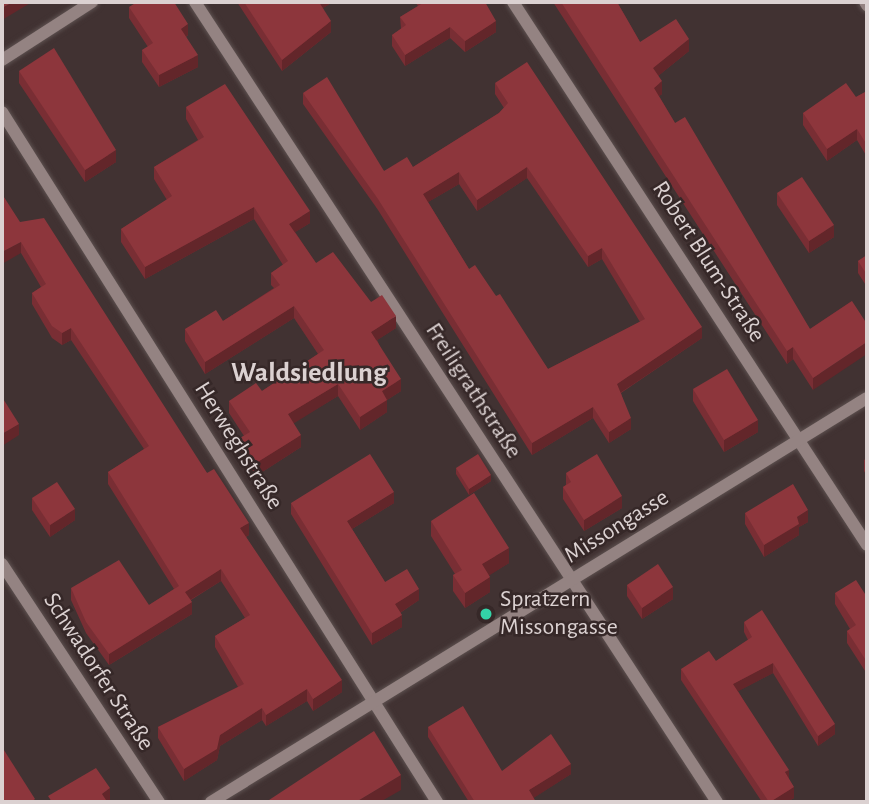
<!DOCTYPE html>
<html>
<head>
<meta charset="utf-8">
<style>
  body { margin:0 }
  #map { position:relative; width:869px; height:804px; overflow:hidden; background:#413232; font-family:"Alegreya Sans",sans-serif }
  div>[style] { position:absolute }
  .roads { filter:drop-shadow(0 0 2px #5d5150) drop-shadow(0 0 2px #5d5150) }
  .minor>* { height:12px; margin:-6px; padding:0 6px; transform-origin:6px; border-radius:6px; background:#948382 }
  .wall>* { inset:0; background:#792e34 }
  .shaded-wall>* { inset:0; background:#63262a }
  .building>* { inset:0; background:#8d363c }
  .dots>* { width:19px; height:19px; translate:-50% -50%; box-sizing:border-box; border:4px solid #362828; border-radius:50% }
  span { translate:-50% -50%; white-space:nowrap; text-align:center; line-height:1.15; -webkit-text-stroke:5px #362828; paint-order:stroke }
  .street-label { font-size:24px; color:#dbd1d1 }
  .poi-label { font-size:24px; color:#dbd1d1 }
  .left { translate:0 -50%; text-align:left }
  .quarter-label { font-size:28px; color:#dbd1d1; font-weight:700 }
  .frame { position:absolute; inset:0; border:4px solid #dbd1d1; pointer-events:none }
</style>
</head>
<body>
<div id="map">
  <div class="roads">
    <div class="minor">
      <i style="left:195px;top:2px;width:955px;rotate:56.88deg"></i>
      <i style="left:513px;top:2px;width:648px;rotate:56.9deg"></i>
      <i style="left:865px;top:2px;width:4px;rotate:56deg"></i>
      <i style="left:2px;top:60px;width:107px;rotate:-32.8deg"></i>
      <i style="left:2px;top:112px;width:816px;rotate:57.77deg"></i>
      <i style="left:2px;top:564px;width:285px;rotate:56.6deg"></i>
      <i style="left:211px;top:802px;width:770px;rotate:-31.63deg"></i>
    </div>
  </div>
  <div class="wall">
    <i style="clip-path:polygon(237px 2px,331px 2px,331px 3px,323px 8px,331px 32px,282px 71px)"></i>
    <i style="clip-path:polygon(415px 2px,485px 2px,496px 32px,465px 52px,450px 38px,405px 66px,392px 46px,392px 35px,401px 29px,400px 17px,418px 6px)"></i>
    <i style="clip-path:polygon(553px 2px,617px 2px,640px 42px,689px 51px,658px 76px,662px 94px,659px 96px,675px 123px,810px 329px,852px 301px,813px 390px,793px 359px,787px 364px)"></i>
    <i style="clip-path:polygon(129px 7px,188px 35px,186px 37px,198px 67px,159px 87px,142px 62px,142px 50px,148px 47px,129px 18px)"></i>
    <i style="clip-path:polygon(19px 71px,116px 162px,85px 182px,19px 83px)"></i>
    <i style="clip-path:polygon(evenodd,495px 83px,702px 338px,621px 393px,631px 429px,609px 443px,593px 418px,532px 455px,378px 210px,303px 104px,303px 93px,384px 171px,413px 167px,499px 113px,504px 108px,495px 94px,495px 83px,527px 178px,588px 267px,602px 259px,640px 322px,548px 369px,496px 296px,469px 269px,428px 202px,459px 184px,477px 211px,527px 178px)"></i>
    <i style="clip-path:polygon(867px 91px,867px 157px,857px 140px,827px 161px,803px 125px,803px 113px,856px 97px)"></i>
    <i style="clip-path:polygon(186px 107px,310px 223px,295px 232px,316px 263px,371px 302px,396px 328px,377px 340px,401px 391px,387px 400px,387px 412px,360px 430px,338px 396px,293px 423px,301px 447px,256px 476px,240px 451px,240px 438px,244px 436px,229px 413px,229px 401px,262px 391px,318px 354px,294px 318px,205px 374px,185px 341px,185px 329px,223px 321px,274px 288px,271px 285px,271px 273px,283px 265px,254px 219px,145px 279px,121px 242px,121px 229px,167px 200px,154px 179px,154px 167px,198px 140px,186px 119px)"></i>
    <i style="clip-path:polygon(777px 193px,834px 237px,809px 253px,777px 205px)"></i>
    <i style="clip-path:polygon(20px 222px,207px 473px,249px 535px,246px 537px,342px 692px,313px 711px,307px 701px,266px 726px,262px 720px,220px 746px,217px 760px,184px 781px,158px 738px,158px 727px,238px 687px,215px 647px,215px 636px,245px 618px,221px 581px,191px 600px,192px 614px,109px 665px,86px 633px,71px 600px,71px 588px,149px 605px,174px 589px,108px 484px,108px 472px,144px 449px,71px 340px,62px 345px,52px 338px,32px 304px,32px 293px,41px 287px,21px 253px)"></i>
    <i style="clip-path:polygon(867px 255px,867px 287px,858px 273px,858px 261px)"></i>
    <i style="clip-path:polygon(693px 389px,758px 432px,724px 452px,693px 401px)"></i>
    <i style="clip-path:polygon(867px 458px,867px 476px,864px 471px,864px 460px)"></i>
    <i style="clip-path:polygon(456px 468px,491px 481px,469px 495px,456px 474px)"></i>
    <i style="clip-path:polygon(566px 473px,622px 508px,584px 531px,563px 499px,563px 487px,566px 485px)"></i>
    <i style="clip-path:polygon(32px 498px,75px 520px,50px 537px,32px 510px)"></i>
    <i style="clip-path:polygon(291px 503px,394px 503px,352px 529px,385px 582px,419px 600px,400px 613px,402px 627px,372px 645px,291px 514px)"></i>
    <i style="clip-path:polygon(745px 513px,808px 522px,799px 527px,799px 535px,764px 557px,745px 524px)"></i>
    <i style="clip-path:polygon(431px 521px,509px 563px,489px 575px,490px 592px,465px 608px,453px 591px,453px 575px,455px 574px,431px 536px)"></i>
    <i style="clip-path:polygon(627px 585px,673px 599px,642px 619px,627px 596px)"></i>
    <i style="clip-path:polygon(835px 593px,867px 597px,867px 674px,847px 643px,847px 631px,850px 629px,835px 604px)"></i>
    <i style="clip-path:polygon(744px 622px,835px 734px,818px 746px,773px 673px,738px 691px,789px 780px,794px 798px,787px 802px,762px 802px,681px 680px,681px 669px,716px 661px,748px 640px,744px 632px)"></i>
    <i style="clip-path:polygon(428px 727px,502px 771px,571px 774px,533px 798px,536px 802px,469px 802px,428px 737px)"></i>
  </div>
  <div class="shaded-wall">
    <i style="clip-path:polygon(13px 2px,32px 2px,2px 20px,2px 8px)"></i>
    <i style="clip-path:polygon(319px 2px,331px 2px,331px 3px,319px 11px)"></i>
    <i style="clip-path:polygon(331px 21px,331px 32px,282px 71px,282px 60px)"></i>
    <i style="clip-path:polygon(496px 21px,496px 32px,465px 52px,465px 41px)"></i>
    <i style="clip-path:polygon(188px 24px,188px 35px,181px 40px,181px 29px)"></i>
    <i style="clip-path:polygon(450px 27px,450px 38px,405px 66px,405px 55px)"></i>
    <i style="clip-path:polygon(689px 39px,689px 51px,653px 80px,653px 68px)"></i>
    <i style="clip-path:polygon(198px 55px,198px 67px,159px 87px,159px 75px)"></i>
    <i style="clip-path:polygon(662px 81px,662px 94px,654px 100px,654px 88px)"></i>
    <i style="clip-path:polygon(857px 129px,857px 140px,827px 161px,827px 149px)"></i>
    <i style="clip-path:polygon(116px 150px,116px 162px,85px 182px,85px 170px)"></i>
    <i style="clip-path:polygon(527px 167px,527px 178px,477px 211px,477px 200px)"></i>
    <i style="clip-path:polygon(459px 172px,459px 184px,423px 205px,423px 194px)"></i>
    <i style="clip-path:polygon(254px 207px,254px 219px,145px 279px,145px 267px)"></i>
    <i style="clip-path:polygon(310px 211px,310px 223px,289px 236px,289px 224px)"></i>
    <i style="clip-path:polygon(834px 225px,834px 237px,809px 253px,809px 241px)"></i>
    <i style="clip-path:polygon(21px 242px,21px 253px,2px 264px,2px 252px)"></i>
    <i style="clip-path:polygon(602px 248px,602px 259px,588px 267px,588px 256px)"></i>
    <i style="clip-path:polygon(294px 306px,294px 318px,205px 374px,205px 362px)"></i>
    <i style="clip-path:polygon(396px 316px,396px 328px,371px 344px,371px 332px)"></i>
    <i style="clip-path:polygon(702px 327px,702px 338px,617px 395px,617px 384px)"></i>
    <i style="clip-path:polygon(71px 328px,71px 340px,62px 345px,62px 333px)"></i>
    <i style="clip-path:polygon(867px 342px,867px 354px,813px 390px,813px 378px)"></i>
    <i style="clip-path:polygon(793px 347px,793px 359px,787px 364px,787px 351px)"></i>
    <i style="clip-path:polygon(401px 379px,401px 391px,387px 400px,387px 412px,360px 430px,360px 417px,382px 391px)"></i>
    <i style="clip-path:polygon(338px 384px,338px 396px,288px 427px,288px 414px)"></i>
    <i style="clip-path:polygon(593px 407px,593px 418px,532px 455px,532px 443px)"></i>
    <i style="clip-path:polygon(631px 418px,631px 429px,609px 443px,609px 432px)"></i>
    <i style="clip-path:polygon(758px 420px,758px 432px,724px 452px,724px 440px)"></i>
    <i style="clip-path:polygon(19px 424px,19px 435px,2px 446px,2px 434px)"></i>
    <i style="clip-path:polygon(301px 435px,301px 447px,256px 476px,256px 463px)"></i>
    <i style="clip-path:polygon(491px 475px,491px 481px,469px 495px,469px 489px)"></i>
    <i style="clip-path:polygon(394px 492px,394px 503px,347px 532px,347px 521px)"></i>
    <i style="clip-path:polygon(622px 496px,622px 508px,584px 531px,584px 520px)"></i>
    <i style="clip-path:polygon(75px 509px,75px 520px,50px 537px,50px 525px)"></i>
    <i style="clip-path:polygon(808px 510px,808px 522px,799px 527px,799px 535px,764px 557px,764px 545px,797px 517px)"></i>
    <i style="clip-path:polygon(249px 523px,249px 535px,240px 540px,240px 528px)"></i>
    <i style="clip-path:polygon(509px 548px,509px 563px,482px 580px,482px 564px)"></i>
    <i style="clip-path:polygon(221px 569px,221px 581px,185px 603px,185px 592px)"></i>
    <i style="clip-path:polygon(490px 577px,490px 592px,465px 608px,465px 593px)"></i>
    <i style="clip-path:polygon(673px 587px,673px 599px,642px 619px,642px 608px)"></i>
    <i style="clip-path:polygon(419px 589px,419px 600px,395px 616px,395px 604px)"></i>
    <i style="clip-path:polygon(192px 602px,192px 614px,109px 665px,109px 654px)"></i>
    <i style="clip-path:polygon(402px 615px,402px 627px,372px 645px,372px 633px)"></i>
    <i style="clip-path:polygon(773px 663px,773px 673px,733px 694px,733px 684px)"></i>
    <i style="clip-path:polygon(342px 680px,342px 692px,313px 711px,313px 699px)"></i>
    <i style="clip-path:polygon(307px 689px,307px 701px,266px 726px,266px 715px)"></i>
    <i style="clip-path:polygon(262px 708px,262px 720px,220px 746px,217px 760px,184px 781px,184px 769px,220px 735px)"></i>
    <i style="clip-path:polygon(835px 724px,835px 734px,818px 746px,818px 736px)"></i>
    <i style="clip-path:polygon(571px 764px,571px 774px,529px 801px,529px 790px)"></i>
    <i style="clip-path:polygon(789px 770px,789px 780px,785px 772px)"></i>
    <i style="clip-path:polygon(401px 775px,401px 790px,380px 802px,356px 802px)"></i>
    <i style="clip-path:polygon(794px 787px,794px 798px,787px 802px,770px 802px)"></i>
    <i style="clip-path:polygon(110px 788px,110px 800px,107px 802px,102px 802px,102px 794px)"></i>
  </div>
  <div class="building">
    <i style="clip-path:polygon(2px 2px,13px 2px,2px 8px)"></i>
    <i style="clip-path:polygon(137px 2px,174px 2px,188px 24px,181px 29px,198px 55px,159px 75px,142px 50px,153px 43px,129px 7px)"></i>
    <i style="clip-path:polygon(244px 2px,319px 2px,331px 21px,282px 60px)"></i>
    <i style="clip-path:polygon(422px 2px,485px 2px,496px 21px,465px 41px,450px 27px,405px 55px,392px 35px,406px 25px,400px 17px,423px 3px)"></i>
    <i style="clip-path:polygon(561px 2px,617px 2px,640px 42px,676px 19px,689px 39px,653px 68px,662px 81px,654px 88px,675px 123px,685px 117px,810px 329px,852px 301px,867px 324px,867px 342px,813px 378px,793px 347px,787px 351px)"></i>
    <i style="clip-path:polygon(54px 48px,116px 150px,85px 170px,19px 71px)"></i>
    <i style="clip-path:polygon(evenodd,527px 62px,702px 327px,617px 384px,631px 418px,609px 432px,593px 407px,532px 443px,378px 199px,303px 93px,327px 77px,384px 171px,407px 157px,413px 167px,499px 113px,508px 103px,495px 83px,527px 62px,527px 167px,588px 256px,602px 248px,645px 319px,548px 369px,500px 294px,496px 296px,475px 265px,469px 269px,423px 194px,459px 172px,477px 200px,527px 167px)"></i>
    <i style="clip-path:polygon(846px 83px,856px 97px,867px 91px,867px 145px,857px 129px,827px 149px,803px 113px)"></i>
    <i style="clip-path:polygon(225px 84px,310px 211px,289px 224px,316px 263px,333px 252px,371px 302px,382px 295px,396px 316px,371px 332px,401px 379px,382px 391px,387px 400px,360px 417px,338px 384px,288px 414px,301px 435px,256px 463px,240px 438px,250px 432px,229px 401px,256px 383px,262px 391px,324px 350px,294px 306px,205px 362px,185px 329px,216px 310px,223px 321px,280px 285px,271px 273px,288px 261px,254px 207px,145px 267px,121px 229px,172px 196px,154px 167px,204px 137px,186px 107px)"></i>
    <i style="clip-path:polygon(802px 177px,834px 225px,809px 241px,777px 193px)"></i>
    <i style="clip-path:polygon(2px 194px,20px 222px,44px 218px,207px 473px,214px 469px,249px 523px,240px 528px,342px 680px,313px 699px,307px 689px,266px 715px,262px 708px,220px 735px,217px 749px,184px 769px,158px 727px,244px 684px,215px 636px,250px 615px,221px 569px,185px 592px,192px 602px,109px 654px,86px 622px,71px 588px,119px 560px,149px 605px,179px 586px,108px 472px,149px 446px,71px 328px,62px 333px,52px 326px,32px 293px,46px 284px,21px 242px,2px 252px)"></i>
    <i style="clip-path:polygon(867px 255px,867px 275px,858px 261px)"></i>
    <i style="clip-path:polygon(727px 369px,758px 420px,724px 440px,693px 389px)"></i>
    <i style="clip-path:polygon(2px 397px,19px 424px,2px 434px)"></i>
    <i style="clip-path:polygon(370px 454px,394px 492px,347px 521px,385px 582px,407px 569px,419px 589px,395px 604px,402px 615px,372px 633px,291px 503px)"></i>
    <i style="clip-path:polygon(478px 454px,491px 475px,469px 489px,456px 468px)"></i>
    <i style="clip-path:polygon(597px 454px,622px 496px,584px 520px,563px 487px,571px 482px,566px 473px)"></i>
    <i style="clip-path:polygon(57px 482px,75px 509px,50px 525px,32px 498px)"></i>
    <i style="clip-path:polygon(793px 484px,808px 510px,797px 517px,799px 524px,764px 545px,745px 513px)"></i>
    <i style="clip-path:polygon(474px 493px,509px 548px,482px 564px,490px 577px,465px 593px,453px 575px,462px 570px,431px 521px)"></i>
    <i style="clip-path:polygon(658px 564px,673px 587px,642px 608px,627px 585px)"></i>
    <i style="clip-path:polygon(856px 580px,867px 597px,867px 662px,847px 631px,856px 625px,835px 593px)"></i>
    <i style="clip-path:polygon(762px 610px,835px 724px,818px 736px,773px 663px,733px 684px,789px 770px,785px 772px,794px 787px,770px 802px,769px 802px,681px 669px,709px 651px,716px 661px,752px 637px,744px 622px)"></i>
    <i style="clip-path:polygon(463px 706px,502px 771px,551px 734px,571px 764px,529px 790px,536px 802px,475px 802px,428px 727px)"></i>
    <i style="clip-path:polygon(374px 731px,401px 775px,356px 802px,266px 802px)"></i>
    <i style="clip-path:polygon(2px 747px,35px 799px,31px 802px,2px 802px)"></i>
    <i style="clip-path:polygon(96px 768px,110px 788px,102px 794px,106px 800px,103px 802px,52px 802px,48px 796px)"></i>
  </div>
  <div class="dots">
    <i style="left:486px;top:614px;background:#33d4a8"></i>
  </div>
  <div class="street-label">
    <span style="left:708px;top:262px;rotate:57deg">Robert Blum-Straße</span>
    <span style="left:473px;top:391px;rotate:57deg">Freiligrathstraße</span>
    <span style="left:238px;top:446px;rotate:58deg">Herweghstraße</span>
    <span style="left:617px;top:527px;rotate:-32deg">Missongasse</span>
    <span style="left:98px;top:672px;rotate:57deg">Schwadorfer Straße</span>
  </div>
  <div class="poi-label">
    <span class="left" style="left:500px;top:614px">Spratzern<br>Missongasse</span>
  </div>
  <div class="quarter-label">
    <span style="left:309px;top:373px">Waldsiedlung</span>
  </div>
  <div class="frame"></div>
</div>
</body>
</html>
